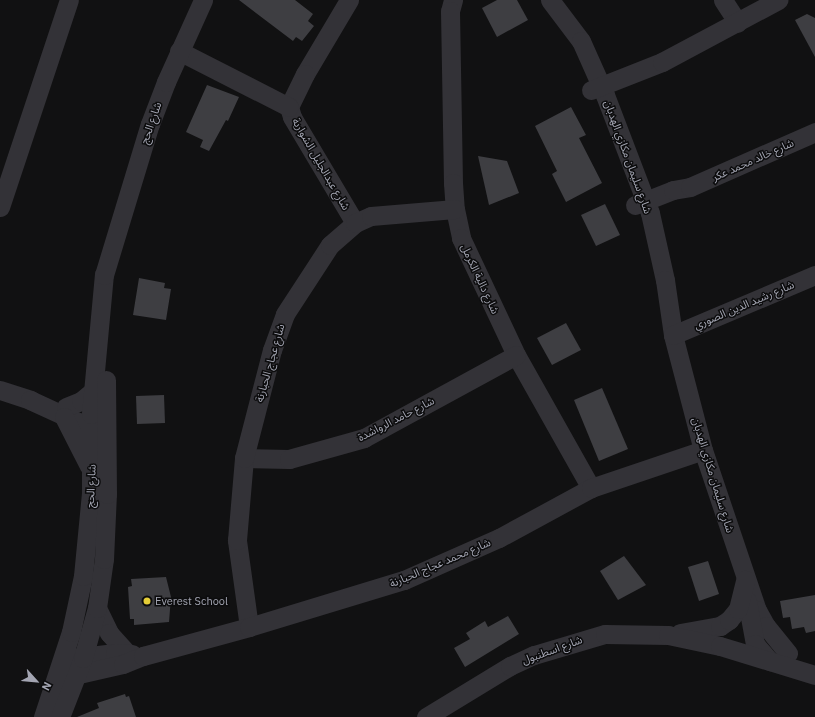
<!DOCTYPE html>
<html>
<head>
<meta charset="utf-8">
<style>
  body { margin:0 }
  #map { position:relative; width:815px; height:717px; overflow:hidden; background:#111112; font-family:"IBM Plex Sans","Noto Sans Arabic",sans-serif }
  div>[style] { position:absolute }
  .building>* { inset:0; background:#3e3e42 }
  .minor>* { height:19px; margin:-9.5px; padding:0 9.5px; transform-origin:9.5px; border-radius:9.5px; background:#333237 }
  .dots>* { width:11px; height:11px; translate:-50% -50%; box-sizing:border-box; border:2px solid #0c0c0d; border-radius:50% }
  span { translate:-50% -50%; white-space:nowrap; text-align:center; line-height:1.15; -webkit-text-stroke:3px #0c0c0d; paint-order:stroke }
  .street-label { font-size:11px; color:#a3a5b2 }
  .poi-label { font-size:11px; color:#a3a5b2 }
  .left { translate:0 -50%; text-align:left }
  .north { position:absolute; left:16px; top:661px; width:40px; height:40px; -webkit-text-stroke:3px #0c0c0d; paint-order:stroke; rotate:117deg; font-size:11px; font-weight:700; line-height:16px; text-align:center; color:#a3a5b2 }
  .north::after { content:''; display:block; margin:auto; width:14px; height:18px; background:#a3a5b2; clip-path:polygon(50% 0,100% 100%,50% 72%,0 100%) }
</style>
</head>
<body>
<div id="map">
  <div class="building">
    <i style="clip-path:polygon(239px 0,295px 0,313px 14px,308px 21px,314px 26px,302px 41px,296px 37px,293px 41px)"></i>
    <i style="clip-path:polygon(497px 0,517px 0,528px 20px,497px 37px,482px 8px)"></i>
    <i style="clip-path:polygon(807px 14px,815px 18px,815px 57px,795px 20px)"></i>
    <i style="clip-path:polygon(207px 85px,239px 97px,228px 121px,226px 120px,209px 151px,200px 147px,203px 140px,186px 132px)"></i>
    <i style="clip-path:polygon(571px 107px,586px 135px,579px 138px,602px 183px,566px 202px,552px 174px,557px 171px,535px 126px)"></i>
    <i style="clip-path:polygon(478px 156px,507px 161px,519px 193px,489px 205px)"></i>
    <i style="clip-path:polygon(605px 204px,620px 235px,596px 246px,581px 215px)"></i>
    <i style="clip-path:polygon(139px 278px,165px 283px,164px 288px,171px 289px,166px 320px,133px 315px)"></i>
    <i style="clip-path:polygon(566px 323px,581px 350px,552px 365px,537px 338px)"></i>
    <i style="clip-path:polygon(602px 388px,628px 449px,599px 461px,574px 400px)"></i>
    <i style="clip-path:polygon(164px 395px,165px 423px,137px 424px,136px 396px)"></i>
    <i style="clip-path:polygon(624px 556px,646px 585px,618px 600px,600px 571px)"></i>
    <i style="clip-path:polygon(708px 561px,719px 594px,699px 601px,688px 567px)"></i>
    <i style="clip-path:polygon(166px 577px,171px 597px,169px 622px,134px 625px,134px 619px,130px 619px,128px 587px,132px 586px,131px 579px)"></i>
    <i style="clip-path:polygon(815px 595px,815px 631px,806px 633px,804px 627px,792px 629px,790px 617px,783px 618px,780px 601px)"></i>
    <i style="clip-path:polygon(508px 616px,519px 634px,465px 667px,454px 648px,470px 639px,466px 633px,485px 621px,488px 627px)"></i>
    <i style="clip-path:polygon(125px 694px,126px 697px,129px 696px,136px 717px,77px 717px,99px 708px,97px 703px)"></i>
  </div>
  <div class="minor">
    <i style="left:349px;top:0;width:86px;rotate:120.7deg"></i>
    <i style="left:305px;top:74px;width:37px;rotate:116deg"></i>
    <i style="left:289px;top:107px;width:10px;rotate:73deg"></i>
    <i style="left:292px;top:117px;width:123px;rotate:59.3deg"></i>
    <i style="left:453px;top:0;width:11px;rotate:105deg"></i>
    <i style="left:450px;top:11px;width:172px;rotate:89deg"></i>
    <i style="left:453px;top:183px;width:26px;rotate:86deg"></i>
    <i style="left:455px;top:209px;width:30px;rotate:78deg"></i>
    <i style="left:461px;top:238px;width:129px;rotate:64.8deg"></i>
    <i style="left:516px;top:355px;width:153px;rotate:60.6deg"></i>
    <i style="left:550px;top:0;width:51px;rotate:52.9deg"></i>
    <i style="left:581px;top:41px;width:59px;rotate:66deg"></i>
    <i style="left:605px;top:95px;width:126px;rotate:69.1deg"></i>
    <i style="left:650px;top:213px;width:69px;rotate:77.4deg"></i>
    <i style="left:665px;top:280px;width:56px;rotate:81.7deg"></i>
    <i style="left:673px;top:335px;width:119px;rotate:75.4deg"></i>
    <i style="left:703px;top:450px;width:169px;rotate:71.4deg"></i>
    <i style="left:757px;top:610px;width:18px;rotate:61deg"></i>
    <i style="left:766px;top:626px;width:35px;rotate:51deg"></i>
    <i style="left:723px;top:0;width:27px;rotate:57deg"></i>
    <i style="left:179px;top:51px;width:123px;rotate:27deg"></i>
    <i style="left:591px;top:90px;width:76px;rotate:-21.5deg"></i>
    <i style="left:662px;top:62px;width:132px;rotate:-28.1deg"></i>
    <i style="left:635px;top:205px;width:41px;rotate:-21.5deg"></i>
    <i style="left:673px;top:190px;width:17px;rotate:-10deg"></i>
    <i style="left:690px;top:187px;width:137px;rotate:-23.7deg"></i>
    <i style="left:0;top:207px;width:218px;rotate:-71.6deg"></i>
    <i style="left:673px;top:335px;width:154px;rotate:-22.9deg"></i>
    <i style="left:0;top:390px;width:32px;rotate:18deg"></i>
    <i style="left:30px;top:400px;width:53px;rotate:24.6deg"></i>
    <i style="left:78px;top:422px;width:25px;rotate:11deg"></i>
    <i style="left:66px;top:407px;width:16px;rotate:-22deg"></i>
    <i style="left:81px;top:401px;width:16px;rotate:-40deg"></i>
    <i style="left:64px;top:417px;width:55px;rotate:63deg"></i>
    <i style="left:244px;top:458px;width:45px;rotate:1.3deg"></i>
    <i style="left:289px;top:459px;width:78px;rotate:-15.6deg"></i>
    <i style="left:364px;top:438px;width:173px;rotate:-28.6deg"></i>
    <i style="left:747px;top:601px;width:44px;rotate:79.5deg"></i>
    <i style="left:755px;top:644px;width:23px;rotate:49deg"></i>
    <i style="left:97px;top:608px;width:28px;rotate:64deg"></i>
    <i style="left:109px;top:633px;width:27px;rotate:48deg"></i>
    <i style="left:249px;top:627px;width:88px;rotate:-97.9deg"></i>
    <i style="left:237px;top:540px;width:82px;rotate:-85.1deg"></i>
    <i style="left:244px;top:458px;width:112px;rotate:-75.5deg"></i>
    <i style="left:272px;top:350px;width:38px;rotate:-70deg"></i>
    <i style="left:285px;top:314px;width:82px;rotate:-56.9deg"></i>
    <i style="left:330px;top:245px;width:33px;rotate:-41deg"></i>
    <i style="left:355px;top:223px;width:17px;rotate:-24deg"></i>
    <i style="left:371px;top:216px;width:84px;rotate:-4.8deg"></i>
    <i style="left:680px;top:633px;width:41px;rotate:-9.9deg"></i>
    <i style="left:720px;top:626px;width:11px;rotate:-34deg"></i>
    <i style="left:729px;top:620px;width:14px;rotate:-51deg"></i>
    <i style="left:738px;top:609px;width:30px;rotate:-76deg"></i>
    <i style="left:73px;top:658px;width:42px;rotate:-6.8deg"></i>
    <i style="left:115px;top:653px;width:17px;rotate:3deg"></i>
    <i style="left:58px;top:673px;width:21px;rotate:3deg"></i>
    <i style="left:79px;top:674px;width:45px;rotate:-12.8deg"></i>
    <i style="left:123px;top:664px;width:22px;rotate:-22deg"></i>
    <i style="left:143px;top:656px;width:110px;rotate:-15.3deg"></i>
    <i style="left:249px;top:627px;width:162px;rotate:-16.9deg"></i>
    <i style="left:404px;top:580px;width:104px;rotate:-23.9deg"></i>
    <i style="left:499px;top:538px;width:105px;rotate:-28.5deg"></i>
    <i style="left:591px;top:488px;width:118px;rotate:-18.7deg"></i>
    <i style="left:43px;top:717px;width:89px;rotate:-71.8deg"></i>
    <i style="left:71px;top:632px;width:57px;rotate:-77.9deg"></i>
    <i style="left:83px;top:576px;width:83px;rotate:-84.5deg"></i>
    <i style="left:91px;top:493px;width:79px;rotate:-90deg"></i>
    <i style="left:91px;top:414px;width:140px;rotate:-84.7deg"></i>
    <i style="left:104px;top:275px;width:158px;rotate:-73.1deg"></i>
    <i style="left:150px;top:124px;width:45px;rotate:-69.1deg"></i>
    <i style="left:166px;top:82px;width:90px;rotate:-65.7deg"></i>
    <i style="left:60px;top:717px;width:63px;rotate:-68.7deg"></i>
    <i style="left:83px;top:658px;width:52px;rotate:-74.4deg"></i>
    <i style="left:97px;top:608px;width:49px;rotate:-81.9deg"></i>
    <i style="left:104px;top:559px;width:65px;rotate:-87.4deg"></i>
    <i style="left:107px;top:494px;width:114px;rotate:-90.5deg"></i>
    <i style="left:426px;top:717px;width:98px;rotate:-31.3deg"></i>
    <i style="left:510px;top:666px;width:26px;rotate:-25deg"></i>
    <i style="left:534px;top:655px;width:74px;rotate:-16.5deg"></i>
    <i style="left:605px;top:634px;width:63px;rotate:0.9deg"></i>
    <i style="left:668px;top:635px;width:53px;rotate:11.9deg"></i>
    <i style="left:720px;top:646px;width:99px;rotate:17deg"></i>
  </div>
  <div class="dots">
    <i style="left:147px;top:601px;background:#e5cd37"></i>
  </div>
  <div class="street-label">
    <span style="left:151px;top:123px;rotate:-71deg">شارع الحج</span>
    <span style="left:628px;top:157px;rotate:70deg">شارع سليمان مكازي الهدبان</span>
    <span style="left:753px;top:160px;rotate:-24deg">شارع خالد محمد عكر</span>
    <span style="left:321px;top:164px;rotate:60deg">شارع عبدالجليل الشواربة</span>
    <span style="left:480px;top:279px;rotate:65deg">شارع دالية الكرمل</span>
    <span style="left:744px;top:305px;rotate:-23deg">شارع رشيد الدين الصوري</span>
    <span style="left:270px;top:363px;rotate:-74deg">شارع عجاج الحبارنة</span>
    <span style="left:396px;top:419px;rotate:-27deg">شارع حامد الرواشدة</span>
    <span style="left:713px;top:475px;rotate:73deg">شارع سليمان مكازي الهدبان</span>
    <span style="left:91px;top:486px;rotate:-87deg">شارع الحج</span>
    <span style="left:440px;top:563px;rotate:-23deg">شارع محمد عجاج الحبارنة</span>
    <span style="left:552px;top:650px;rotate:-20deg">شارع اسطنبول</span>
  </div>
  <div class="poi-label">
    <span class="left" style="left:155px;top:601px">Everest School</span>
  </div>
  <div class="north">N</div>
</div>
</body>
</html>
